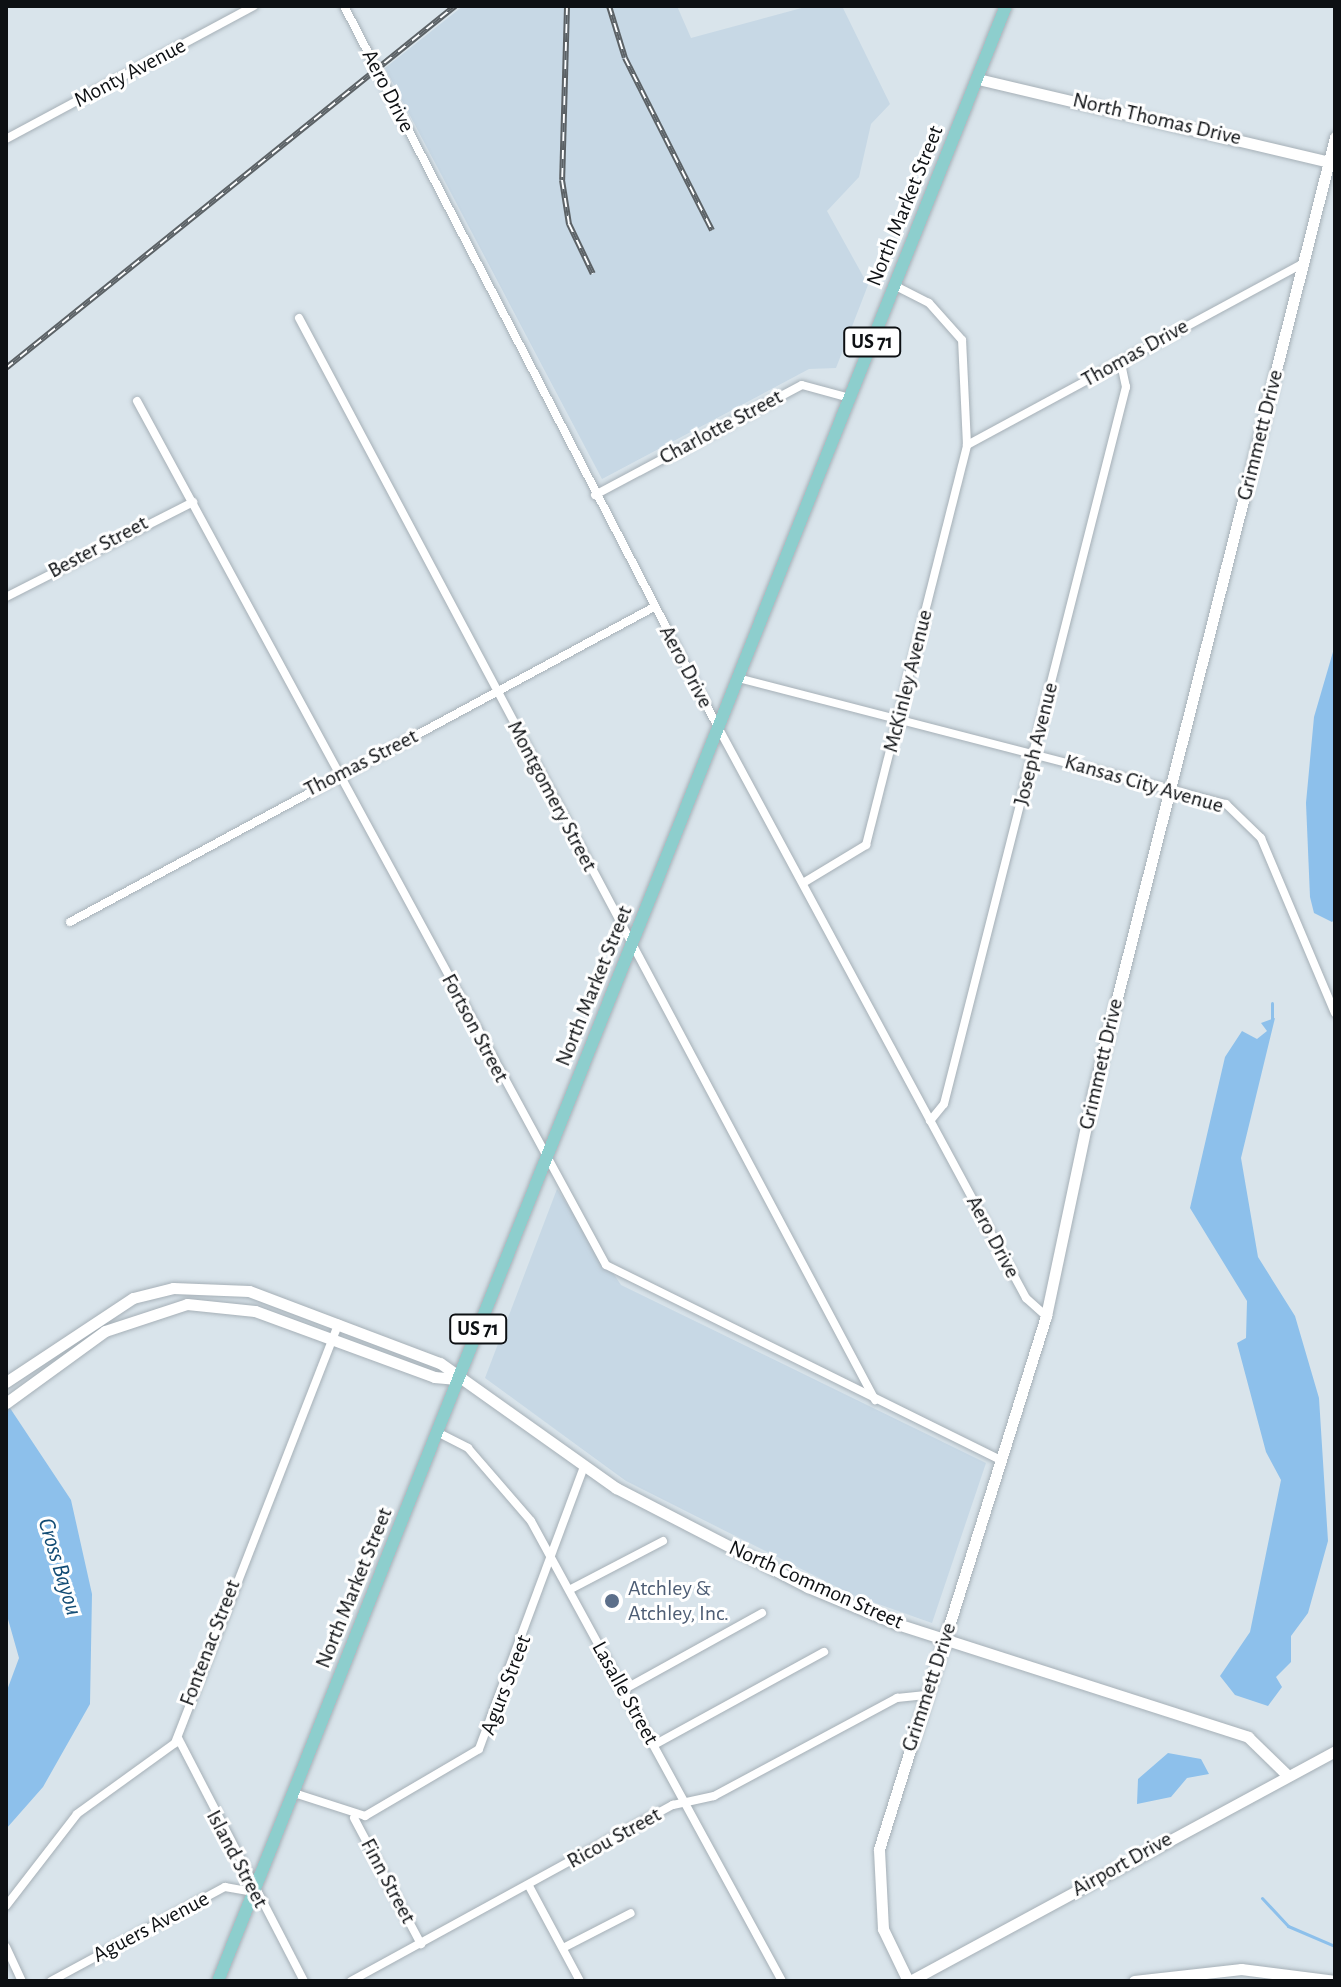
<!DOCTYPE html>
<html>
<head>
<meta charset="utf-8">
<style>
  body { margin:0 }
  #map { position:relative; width:1341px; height:1987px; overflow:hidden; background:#d9e4eb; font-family:"Alegreya Sans",sans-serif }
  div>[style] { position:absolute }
  .built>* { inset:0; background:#c7d8e5 }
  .water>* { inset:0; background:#8dc0eb }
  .stream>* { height:3px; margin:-1.5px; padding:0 1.5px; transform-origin:1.5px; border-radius:1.5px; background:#8dc0eb }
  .roads { filter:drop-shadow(0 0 2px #a6b0b7) drop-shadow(0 0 2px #a6b0b7) }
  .street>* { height:8px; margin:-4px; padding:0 4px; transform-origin:4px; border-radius:4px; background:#fff }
  .secondary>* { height:11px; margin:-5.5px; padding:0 5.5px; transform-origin:5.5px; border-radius:5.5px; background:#fff }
  .primary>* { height:12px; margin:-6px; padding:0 6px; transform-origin:6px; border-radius:6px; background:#8dcecd }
  .rail>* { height:6px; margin-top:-3px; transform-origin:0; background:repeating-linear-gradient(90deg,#fff 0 9px,#5c6266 0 18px); box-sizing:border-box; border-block:2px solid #5c6266 }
  .dots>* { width:22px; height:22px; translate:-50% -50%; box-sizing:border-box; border:4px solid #fff; border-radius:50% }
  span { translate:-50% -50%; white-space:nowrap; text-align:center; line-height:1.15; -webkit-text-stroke:6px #fff; paint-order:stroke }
  .shield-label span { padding:2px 6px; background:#fff; border:2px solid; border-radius:6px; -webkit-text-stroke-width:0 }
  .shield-label { font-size:20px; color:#0d1013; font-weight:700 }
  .street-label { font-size:22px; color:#0d1013 }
  .service-label { font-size:22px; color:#4e5e75 }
  .left { translate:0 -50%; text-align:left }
  .water-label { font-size:24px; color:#124c75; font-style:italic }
  .frame { position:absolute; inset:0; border:8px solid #0d1013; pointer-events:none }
</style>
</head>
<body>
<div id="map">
  <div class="built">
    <i style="clip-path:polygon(463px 6px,677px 6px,691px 38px,809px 6px,842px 6px,890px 104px,871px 124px,859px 177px,827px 211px,868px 285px,836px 368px,809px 369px,602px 479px,385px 68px)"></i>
    <i style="clip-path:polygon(557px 1189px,621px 1285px,986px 1463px,932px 1623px,853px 1595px,626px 1481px,485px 1378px)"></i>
  </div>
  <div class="water">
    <i style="clip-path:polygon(1335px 645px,1335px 919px,1332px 922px,1314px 913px,1310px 897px,1306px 803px,1314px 717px)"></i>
    <i style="clip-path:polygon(1275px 1018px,1241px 1158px,1258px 1257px,1295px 1316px,1319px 1398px,1328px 1541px,1308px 1613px,1291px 1636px,1291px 1662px,1276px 1677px,1282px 1687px,1268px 1706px,1235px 1695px,1220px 1676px,1250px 1632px,1281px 1480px,1266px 1452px,1237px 1343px,1246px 1338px,1247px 1301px,1190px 1208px,1225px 1057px,1242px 1031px,1257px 1039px,1267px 1031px,1261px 1023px)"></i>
    <i style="clip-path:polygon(6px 1402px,71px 1500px,92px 1594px,90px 1704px,43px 1787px,6px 1829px,6px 1693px,19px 1658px,6px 1612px)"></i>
    <i style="clip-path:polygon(1168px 1753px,1201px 1759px,1209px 1774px,1187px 1778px,1171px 1797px,1137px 1804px,1138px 1779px)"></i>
  </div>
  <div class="stream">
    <i style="left:1272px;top:1003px;width:17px;rotate:90deg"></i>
    <i style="left:1262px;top:1898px;width:38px;rotate:47deg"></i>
    <i style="left:1288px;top:1926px;width:51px;rotate:23.1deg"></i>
  </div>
  <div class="roads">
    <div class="street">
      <i style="left:344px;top:6px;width:814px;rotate:62.59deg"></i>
      <i style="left:719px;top:729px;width:647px;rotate:61.65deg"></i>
      <i style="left:1026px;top:1298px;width:27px;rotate:42deg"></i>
      <i style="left:6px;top:139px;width:281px;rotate:-28.2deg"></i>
      <i style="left:299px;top:318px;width:1226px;rotate:61.97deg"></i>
      <i style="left:137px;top:401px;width:983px;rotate:61.51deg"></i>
      <i style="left:606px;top:1265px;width:441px;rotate:26.3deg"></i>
      <i style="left:967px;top:445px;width:382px;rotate:-28.4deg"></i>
      <i style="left:595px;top:495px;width:234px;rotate:-28deg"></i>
      <i style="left:802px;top:385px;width:50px;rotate:15.2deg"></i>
      <i style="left:6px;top:597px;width:210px;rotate:-26.9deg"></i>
      <i style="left:738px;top:678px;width:504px;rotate:14.48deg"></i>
      <i style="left:1226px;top:804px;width:49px;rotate:44.2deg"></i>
      <i style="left:1261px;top:838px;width:190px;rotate:67.1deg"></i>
      <i style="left:803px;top:883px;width:74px;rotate:-31.1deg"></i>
      <i style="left:866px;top:845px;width:413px;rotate:-75.8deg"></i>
      <i style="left:967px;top:445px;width:105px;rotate:-92.7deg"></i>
      <i style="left:962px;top:340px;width:50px;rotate:-131.7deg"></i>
      <i style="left:929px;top:303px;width:38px;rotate:-153deg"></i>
      <i style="left:70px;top:922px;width:664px;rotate:-28.34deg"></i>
      <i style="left:930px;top:1121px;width:22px;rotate:-51deg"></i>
      <i style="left:944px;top:1104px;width:740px;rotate:-75.76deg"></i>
      <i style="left:1126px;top:387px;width:25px;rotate:-102deg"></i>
      <i style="left:437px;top:1432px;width:35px;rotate:27deg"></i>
      <i style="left:468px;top:1448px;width:96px;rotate:49.2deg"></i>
      <i style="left:531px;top:1521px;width:524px;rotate:61.38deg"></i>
      <i style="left:569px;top:1590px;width:106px;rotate:-27.5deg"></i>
      <i style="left:623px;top:1690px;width:159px;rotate:-29deg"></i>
      <i style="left:178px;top:1738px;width:274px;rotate:62.6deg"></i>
      <i style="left:654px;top:1745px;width:194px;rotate:-28.7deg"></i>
      <i style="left:294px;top:1793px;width:75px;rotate:17.9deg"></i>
      <i style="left:365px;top:1816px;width:132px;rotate:-30.4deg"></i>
      <i style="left:479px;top:1749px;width:301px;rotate:-69.6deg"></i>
      <i style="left:354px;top:1818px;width:143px;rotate:62deg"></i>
      <i style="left:529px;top:1886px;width:108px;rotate:61.8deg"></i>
      <i style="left:6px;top:1906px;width:116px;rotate:-52.3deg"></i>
      <i style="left:77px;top:1814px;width:121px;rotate:-35.9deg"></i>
      <i style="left:175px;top:1743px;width:450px;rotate:-68.7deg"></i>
      <i style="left:6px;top:1947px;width:38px;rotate:65deg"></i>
      <i style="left:563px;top:1948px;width:76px;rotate:-27.2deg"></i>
      <i style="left:51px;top:1981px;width:198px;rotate:-28.4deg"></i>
      <i style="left:225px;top:1887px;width:28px;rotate:10deg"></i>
      <i style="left:351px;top:1981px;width:367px;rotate:-28.7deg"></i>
      <i style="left:673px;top:1805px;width:42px;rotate:-12.4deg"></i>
      <i style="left:714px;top:1796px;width:208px;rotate:-28.2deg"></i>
      <i style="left:897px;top:1698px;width:29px;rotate:-6deg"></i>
    </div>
    <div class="secondary">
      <i style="left:978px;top:79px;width:366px;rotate:13.3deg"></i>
      <i style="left:6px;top:1382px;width:152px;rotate:-33.5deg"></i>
      <i style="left:133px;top:1298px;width:41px;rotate:-14deg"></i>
      <i style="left:173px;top:1288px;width:76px;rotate:2.3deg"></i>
      <i style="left:249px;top:1291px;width:204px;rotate:20.7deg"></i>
      <i style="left:440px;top:1363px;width:216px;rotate:35.4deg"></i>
      <i style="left:616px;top:1488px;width:216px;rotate:27.3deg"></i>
      <i style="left:808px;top:1587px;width:96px;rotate:22.6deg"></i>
      <i style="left:897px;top:1624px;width:369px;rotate:17.8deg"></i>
      <i style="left:1248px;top:1737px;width:53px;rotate:44.2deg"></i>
      <i style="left:6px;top:1403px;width:122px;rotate:-36deg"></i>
      <i style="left:105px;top:1331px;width:86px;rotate:-18.2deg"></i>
      <i style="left:187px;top:1304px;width:68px;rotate:5.9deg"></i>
      <i style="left:255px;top:1311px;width:191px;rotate:20.2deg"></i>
      <i style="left:434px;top:1377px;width:23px;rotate:5deg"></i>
      <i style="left:908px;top:1981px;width:58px;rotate:-115.7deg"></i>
      <i style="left:883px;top:1929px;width:80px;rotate:-92.9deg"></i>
      <i style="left:879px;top:1849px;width:559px;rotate:-72.6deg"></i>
      <i style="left:1046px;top:1316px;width:232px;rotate:-78.1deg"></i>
      <i style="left:1094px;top:1089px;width:982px;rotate:-75.79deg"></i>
      <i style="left:910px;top:1981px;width:483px;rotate:-28.4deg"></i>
      <i style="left:1134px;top:1981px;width:108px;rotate:-6.4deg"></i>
      <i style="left:1241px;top:1969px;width:95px;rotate:7.3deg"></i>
    </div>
    <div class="primary">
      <i style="left:218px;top:1981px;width:2126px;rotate:-68.25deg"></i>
    </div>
  </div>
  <div class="rail">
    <i style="left:567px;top:6px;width:174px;rotate:91.6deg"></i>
    <i style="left:562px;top:180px;width:45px;rotate:81deg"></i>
    <i style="left:569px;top:224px;width:55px;rotate:64.4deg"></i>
    <i style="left:609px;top:6px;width:54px;rotate:72.9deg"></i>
    <i style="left:625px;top:58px;width:193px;rotate:63.2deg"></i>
    <i style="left:6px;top:368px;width:577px;rotate:-38.88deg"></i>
  </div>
  <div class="dots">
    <i style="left:612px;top:1601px;background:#5c6f8a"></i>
  </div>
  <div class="shield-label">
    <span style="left:872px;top:342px">US 71</span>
    <span style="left:478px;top:1329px">US 71</span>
  </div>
  <div class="street-label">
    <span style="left:130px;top:73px;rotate:-28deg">Monty Avenue</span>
    <span style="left:388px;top:91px;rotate:63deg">Aero Drive</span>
    <span style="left:1157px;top:119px;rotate:13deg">North Thomas Drive</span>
    <span style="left:905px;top:206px;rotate:-68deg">North Market Street</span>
    <span style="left:1135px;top:353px;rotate:-29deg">Thomas Drive</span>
    <span style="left:721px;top:427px;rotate:-28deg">Charlotte Street</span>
    <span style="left:1260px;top:435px;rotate:-76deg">Grimmett Drive</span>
    <span style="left:98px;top:547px;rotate:-28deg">Bester Street</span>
    <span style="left:686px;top:667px;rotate:62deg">Aero Drive</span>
    <span style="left:908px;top:681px;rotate:-76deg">McKinley Avenue</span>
    <span style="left:1036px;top:744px;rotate:-76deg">Joseph Avenue</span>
    <span style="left:361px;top:763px;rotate:-27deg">Thomas Street</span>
    <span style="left:1144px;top:784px;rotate:16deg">Kansas City Avenue</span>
    <span style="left:552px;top:796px;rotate:62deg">Montgomery Street</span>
    <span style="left:594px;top:986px;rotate:-68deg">North Market Street</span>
    <span style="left:475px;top:1028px;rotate:62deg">Fortson Street</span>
    <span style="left:1101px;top:1064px;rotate:-77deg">Grimmett Drive</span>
    <span style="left:993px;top:1237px;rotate:62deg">Aero Drive</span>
    <span style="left:816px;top:1585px;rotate:24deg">North Common Street</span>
    <span style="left:354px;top:1588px;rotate:-68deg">North Market Street</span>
    <span style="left:210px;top:1643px;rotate:-69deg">Fontenac Street</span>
    <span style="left:506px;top:1685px;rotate:-69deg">Agurs Street</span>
    <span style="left:929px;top:1687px;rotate:-72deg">Grimmett Drive</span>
    <span style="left:625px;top:1693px;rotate:61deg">Lasalle Street</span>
    <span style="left:614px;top:1838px;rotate:-29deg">Ricou Street</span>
    <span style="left:237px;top:1859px;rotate:62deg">Island Street</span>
    <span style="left:1122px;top:1864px;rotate:-29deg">Airport Drive</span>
    <span style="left:388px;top:1881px;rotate:62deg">Finn Street</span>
    <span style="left:151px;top:1927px;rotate:-28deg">Aguers Avenue</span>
  </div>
  <div class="service-label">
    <span class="left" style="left:628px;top:1601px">Atchley &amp;<br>Atchley, Inc.</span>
  </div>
  <div class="water-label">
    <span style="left:59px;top:1567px;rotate:73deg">Cross Bayou</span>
  </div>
  <div class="frame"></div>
</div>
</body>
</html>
